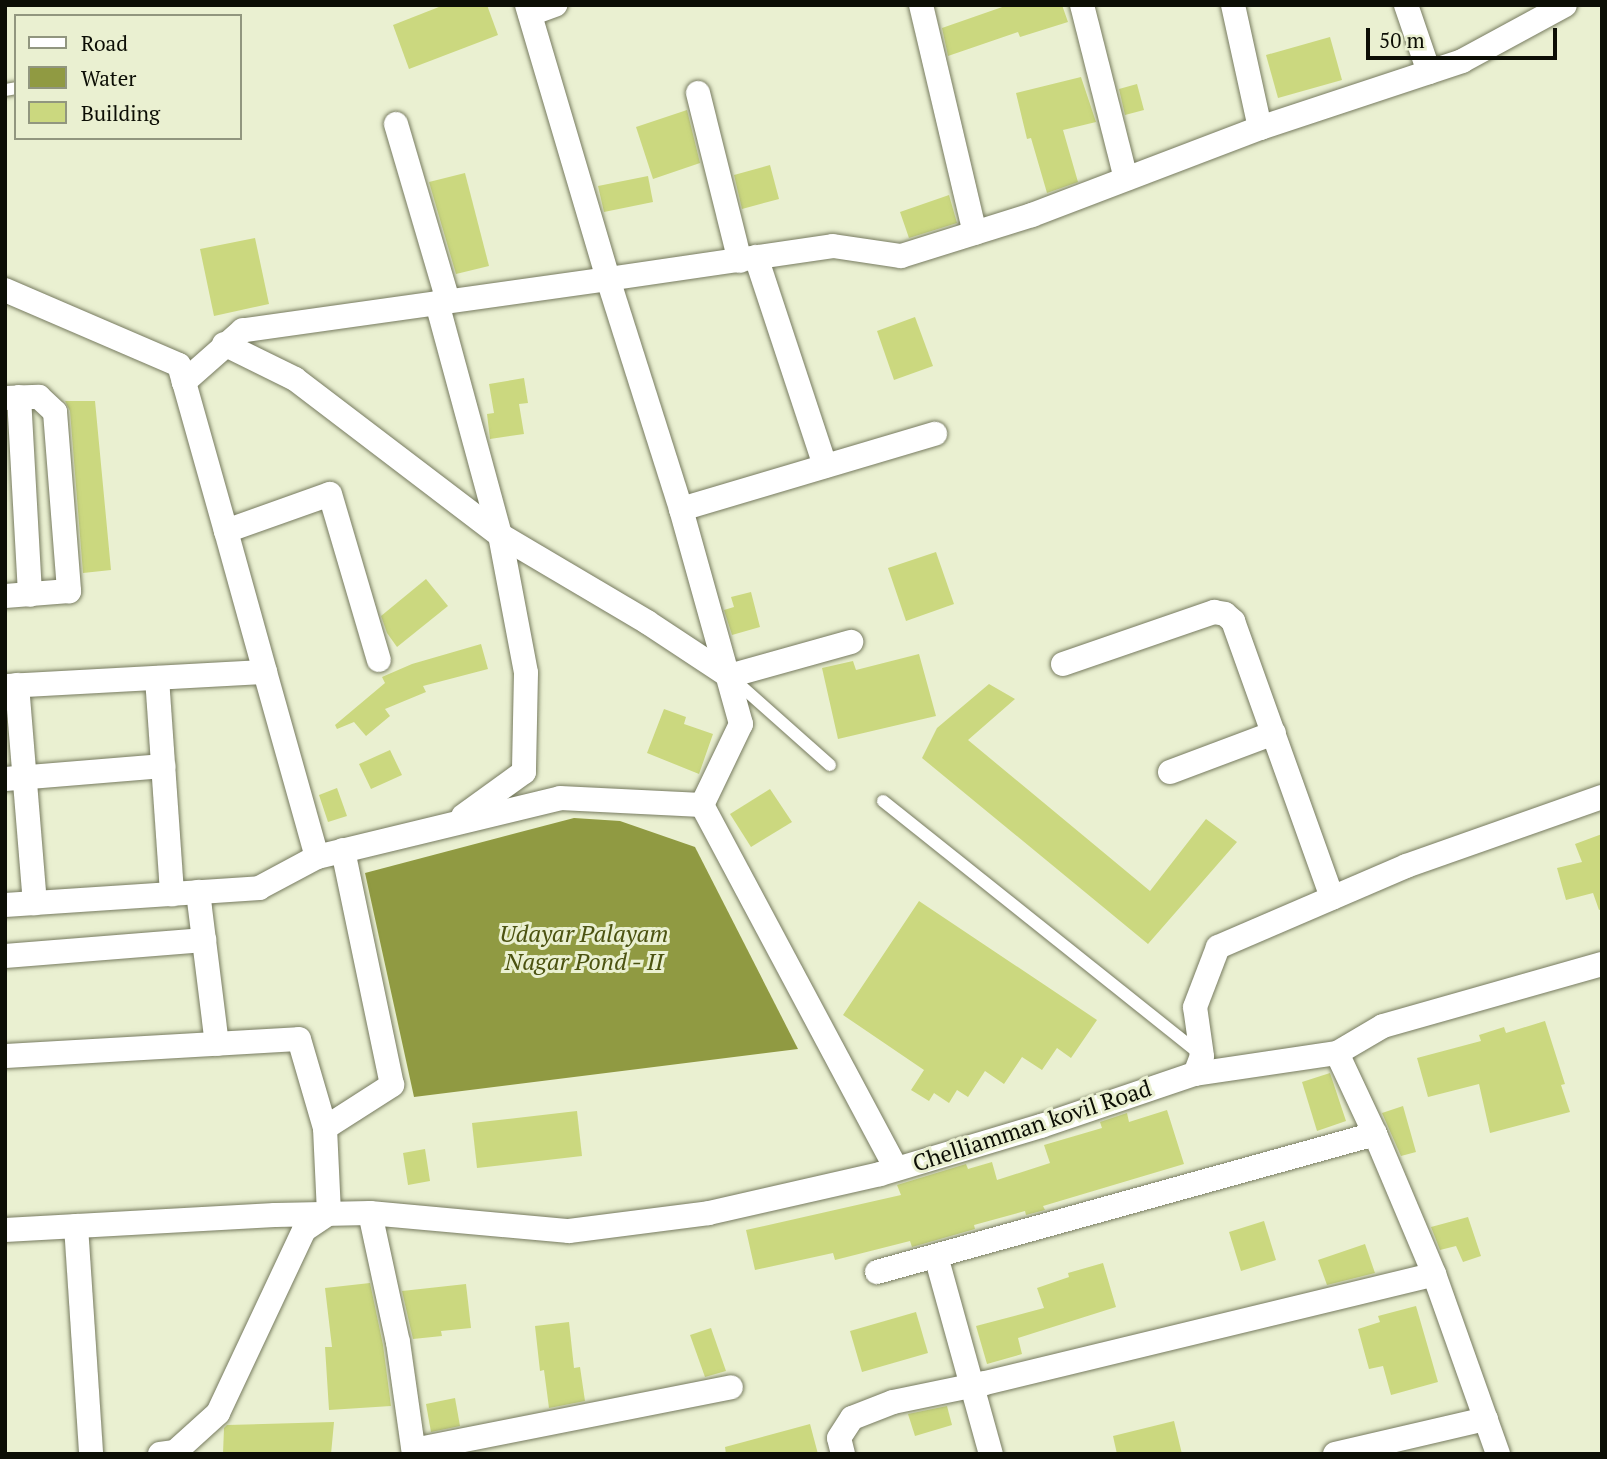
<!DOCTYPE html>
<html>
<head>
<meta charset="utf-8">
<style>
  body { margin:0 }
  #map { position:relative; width:1607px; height:1459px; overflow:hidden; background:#eaf0d1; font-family:"PT Serif",serif }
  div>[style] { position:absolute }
  .water>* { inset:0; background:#909a42 }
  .building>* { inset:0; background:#cbd87f }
  .roads { filter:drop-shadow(0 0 2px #777b60) drop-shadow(0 0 2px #777b60) }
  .service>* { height:12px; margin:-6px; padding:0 6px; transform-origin:6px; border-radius:6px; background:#fff }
  .minor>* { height:24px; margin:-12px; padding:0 12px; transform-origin:12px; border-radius:12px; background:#fff }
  span { translate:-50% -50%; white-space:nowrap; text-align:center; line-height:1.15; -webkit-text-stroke:6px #eaf0d1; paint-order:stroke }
  .street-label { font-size:23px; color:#0c0e05 }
  .water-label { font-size:24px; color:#4b5210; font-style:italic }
  .frame { position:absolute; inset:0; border:7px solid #0c0e05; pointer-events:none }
  .legend { position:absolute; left:14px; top:14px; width:228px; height:126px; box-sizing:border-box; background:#eaf0d1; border:2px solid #91967f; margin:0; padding:9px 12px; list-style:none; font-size:21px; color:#0c0e05 }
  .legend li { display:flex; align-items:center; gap:14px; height:35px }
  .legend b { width:35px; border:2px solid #91967f }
  .scale { position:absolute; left:1366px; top:28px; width:191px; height:32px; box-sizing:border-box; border:4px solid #0c0e05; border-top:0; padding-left:9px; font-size:21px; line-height:24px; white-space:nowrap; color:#0c0e05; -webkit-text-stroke:5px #eaf0d1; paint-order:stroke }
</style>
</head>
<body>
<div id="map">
  <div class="water">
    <i style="clip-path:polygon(574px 818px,620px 821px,695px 847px,798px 1049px,414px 1097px,365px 873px)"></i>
  </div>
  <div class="building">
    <i style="clip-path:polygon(444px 5px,487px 5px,498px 35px,409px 69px,393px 25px)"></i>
    <i style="clip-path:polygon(1008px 5px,1062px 5px,1068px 22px,1020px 37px,1018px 32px,948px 56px,942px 28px)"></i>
    <i style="clip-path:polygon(1330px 37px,1342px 80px,1278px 98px,1266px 55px)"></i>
    <i style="clip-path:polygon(1081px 77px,1096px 122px,1063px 130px,1078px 182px,1047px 193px,1031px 138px,1027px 139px,1016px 93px)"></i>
    <i style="clip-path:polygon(1137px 84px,1144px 110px,1125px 115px,1119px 89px)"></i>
    <i style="clip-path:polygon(687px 110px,700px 163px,653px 179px,636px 127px)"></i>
    <i style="clip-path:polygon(770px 165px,779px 199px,742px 209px,734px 175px)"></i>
    <i style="clip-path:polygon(465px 173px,489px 266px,456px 274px,429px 182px)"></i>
    <i style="clip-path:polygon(648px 176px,653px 202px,604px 212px,598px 186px)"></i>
    <i style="clip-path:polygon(949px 195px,957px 223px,909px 238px,900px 212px)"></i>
    <i style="clip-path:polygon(255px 238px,269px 304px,214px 316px,200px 249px)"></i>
    <i style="clip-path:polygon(915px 317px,933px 366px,894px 380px,877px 331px)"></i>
    <i style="clip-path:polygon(524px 378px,528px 403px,519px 404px,524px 434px,490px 439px,487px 414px,494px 413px,489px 384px)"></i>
    <i style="clip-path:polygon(65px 401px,95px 401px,111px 570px,83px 573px,70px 411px)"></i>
    <i style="clip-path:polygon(936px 552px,954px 604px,906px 621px,888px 568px)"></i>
    <i style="clip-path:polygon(426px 579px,448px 606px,397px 647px,387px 633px,381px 616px)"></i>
    <i style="clip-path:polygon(751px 592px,760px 627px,732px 635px,724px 610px,734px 607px,731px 597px)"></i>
    <i style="clip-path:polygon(481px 644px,488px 669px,423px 686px,426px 692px,385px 709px,390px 716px,366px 736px,354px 722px,337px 729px,335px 725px,385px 683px,382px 677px,412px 664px)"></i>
    <i style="clip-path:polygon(919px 654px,936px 716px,838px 739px,822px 668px,853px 661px,856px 670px)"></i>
    <i style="clip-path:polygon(989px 684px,1015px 699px,968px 740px,1150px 891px,1206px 819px,1237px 842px,1148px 944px,922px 758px,937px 728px)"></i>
    <i style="clip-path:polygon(664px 709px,686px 717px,684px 724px,713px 734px,699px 774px,647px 753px)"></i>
    <i style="clip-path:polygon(390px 750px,402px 775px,371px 789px,359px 764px)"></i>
    <i style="clip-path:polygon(337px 788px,347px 816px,328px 822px,319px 795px)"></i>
    <i style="clip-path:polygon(770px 789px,792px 822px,751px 847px,730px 814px)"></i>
    <i style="clip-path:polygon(1602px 834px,1602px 909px,1599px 910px,1593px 893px,1566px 900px,1557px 868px,1582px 862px,1575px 844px)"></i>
    <i style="clip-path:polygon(919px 901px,1097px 1020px,1071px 1058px,1057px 1048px,1042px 1070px,1022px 1057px,1004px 1084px,985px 1071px,968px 1097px,957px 1090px,949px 1103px,934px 1093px,929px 1101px,911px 1090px,924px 1070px,843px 1015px)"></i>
    <i style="clip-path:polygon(1545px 1021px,1565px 1084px,1561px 1085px,1570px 1112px,1490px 1133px,1479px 1084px,1428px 1097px,1417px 1058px,1481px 1041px,1479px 1035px,1504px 1027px,1506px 1033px)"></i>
    <i style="clip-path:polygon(1330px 1073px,1346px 1121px,1317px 1131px,1302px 1082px)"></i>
    <i style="clip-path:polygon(1403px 1106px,1416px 1152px,1401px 1156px,1382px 1113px)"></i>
    <i style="clip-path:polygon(1167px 1110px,1184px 1164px,1043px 1206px,1045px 1210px,1026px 1215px,1025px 1211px,974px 1225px,975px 1229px,912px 1247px,910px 1241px,835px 1260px,833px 1253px,755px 1270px,746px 1230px,901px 1195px,897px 1185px,966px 1164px,968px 1169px,992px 1162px,997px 1180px,1050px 1163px,1044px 1145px,1102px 1128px,1100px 1122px,1127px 1113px,1129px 1122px)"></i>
    <i style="clip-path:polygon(577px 1111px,582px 1156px,477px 1168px,472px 1123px)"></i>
    <i style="clip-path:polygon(425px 1149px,430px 1181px,408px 1185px,403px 1153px)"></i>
    <i style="clip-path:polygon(1468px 1217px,1481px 1256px,1463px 1262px,1456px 1246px,1440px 1250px,1431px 1227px)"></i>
    <i style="clip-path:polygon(1264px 1221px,1276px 1260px,1241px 1271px,1229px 1232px)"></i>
    <i style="clip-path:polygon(1365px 1244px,1375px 1273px,1327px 1285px,1318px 1260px)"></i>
    <i style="clip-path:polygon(1103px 1263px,1116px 1307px,1018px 1338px,1022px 1354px,987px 1364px,976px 1326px,1044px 1308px,1037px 1288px,1069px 1277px,1068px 1273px)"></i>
    <i style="clip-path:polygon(370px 1283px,383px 1345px,391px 1406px,329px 1410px,325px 1347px,332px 1347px,325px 1288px)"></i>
    <i style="clip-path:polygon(466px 1284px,471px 1328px,441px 1331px,442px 1336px,413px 1339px,402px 1291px)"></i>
    <i style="clip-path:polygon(1416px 1306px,1438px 1382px,1391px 1395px,1383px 1366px,1369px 1369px,1358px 1329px,1380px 1322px,1378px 1316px)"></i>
    <i style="clip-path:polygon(916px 1312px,928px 1353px,862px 1372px,850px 1331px)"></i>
    <i style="clip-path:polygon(569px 1322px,574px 1368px,580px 1367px,585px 1401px,549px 1408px,544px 1370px,540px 1371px,535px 1326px)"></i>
    <i style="clip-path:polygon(711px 1328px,726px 1371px,705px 1377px,690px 1335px)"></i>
    <i style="clip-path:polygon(455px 1398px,460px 1426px,431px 1432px,426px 1404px)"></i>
    <i style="clip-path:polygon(947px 1406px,952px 1425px,915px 1436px,908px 1414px)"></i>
    <i style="clip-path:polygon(1174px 1421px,1182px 1454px,1117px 1454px,1113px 1436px)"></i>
    <i style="clip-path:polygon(334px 1422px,331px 1454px,223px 1454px,224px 1428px,227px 1425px)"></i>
    <i style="clip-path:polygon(810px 1424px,818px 1454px,726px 1454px,725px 1447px)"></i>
  </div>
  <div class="roads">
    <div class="service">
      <i style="left:5px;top:90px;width:11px;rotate:-10deg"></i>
      <i style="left:732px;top:678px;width:131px;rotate:41.6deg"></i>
      <i style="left:883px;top:801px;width:406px;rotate:38.6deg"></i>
    </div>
    <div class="minor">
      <i style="left:527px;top:5px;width:286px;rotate:73.5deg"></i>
      <i style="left:608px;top:279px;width:227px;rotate:-8.3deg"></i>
      <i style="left:833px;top:246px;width:69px;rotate:8.4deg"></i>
      <i style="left:901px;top:256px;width:137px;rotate:-17.4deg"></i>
      <i style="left:1032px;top:215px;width:244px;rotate:-20.9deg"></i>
      <i style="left:1260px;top:128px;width:213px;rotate:-18.3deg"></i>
      <i style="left:1462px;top:61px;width:117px;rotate:-28.5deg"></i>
      <i style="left:921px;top:5px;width:234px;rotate:76.7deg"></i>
      <i style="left:1082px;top:5px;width:179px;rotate:75.8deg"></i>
      <i style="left:1233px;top:5px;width:126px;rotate:77.6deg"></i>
      <i style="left:1406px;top:5px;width:71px;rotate:71.1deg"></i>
      <i style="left:530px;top:14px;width:27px;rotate:-20deg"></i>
      <i style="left:698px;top:93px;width:173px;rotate:76deg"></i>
      <i style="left:396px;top:124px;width:184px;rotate:73.6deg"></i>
      <i style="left:756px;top:257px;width:220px;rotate:71.7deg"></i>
      <i style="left:5px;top:290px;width:189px;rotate:23.3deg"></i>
      <i style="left:179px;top:365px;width:18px;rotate:74deg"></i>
      <i style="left:184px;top:382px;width:155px;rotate:74.3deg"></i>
      <i style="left:226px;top:531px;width:146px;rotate:74.5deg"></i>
      <i style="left:265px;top:672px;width:192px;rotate:74.3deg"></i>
      <i style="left:317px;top:857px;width:250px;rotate:-13.6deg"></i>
      <i style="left:560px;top:798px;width:142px;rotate:2.8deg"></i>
      <i style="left:702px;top:805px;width:90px;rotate:-64.3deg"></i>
      <i style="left:741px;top:724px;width:223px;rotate:-105.6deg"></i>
      <i style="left:681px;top:509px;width:241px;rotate:-107.6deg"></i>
      <i style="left:608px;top:279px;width:369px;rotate:172deg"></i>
      <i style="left:243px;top:330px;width:79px;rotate:138.6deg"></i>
      <i style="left:437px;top:303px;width:240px;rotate:74.8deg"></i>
      <i style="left:500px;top:535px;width:140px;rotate:79.3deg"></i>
      <i style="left:526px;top:673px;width:99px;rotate:91.2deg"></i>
      <i style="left:524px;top:772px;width:75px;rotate:144.2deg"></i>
      <i style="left:224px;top:344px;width:79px;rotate:26.2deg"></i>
      <i style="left:295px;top:379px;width:258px;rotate:37.3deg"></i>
      <i style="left:500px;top:535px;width:171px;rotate:30.6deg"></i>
      <i style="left:647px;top:622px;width:98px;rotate:33.4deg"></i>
      <i style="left:729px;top:676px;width:127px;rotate:-15.6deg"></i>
      <i style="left:19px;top:397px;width:198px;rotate:86.8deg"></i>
      <i style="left:5px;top:398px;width:34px;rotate:-2deg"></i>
      <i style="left:39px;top:397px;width:22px;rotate:43deg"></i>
      <i style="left:55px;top:412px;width:180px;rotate:85.5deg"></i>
      <i style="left:69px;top:591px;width:64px;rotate:175.5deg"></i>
      <i style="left:681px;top:509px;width:265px;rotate:-16.5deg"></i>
      <i style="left:226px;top:531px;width:110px;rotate:-19.6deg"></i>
      <i style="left:330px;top:494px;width:173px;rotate:73.6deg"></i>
      <i style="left:1063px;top:664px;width:160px;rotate:-19deg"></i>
      <i style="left:1214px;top:612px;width:11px;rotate:10deg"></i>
      <i style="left:1225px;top:614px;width:11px;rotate:41deg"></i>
      <i style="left:1233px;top:621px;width:294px;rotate:70.3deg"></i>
      <i style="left:157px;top:678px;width:217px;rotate:86deg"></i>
      <i style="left:17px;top:685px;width:219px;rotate:85.3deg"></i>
      <i style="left:5px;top:686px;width:260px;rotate:-3.1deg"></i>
      <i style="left:1170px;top:772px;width:111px;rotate:-20.6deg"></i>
      <i style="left:5px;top:779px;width:159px;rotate:-4.7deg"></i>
      <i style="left:702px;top:805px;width:412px;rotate:61.9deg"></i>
      <i style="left:198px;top:892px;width:153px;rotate:82.9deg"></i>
      <i style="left:5px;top:905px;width:255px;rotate:-3.8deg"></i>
      <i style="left:259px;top:888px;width:66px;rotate:-28.1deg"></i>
      <i style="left:5px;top:956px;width:200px;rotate:-4.6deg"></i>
      <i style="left:1337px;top:1053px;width:53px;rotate:-30.4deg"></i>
      <i style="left:1383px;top:1026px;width:228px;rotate:-15.8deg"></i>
      <i style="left:5px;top:1056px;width:294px;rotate:-3.3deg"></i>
      <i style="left:299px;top:1039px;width:93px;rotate:73.7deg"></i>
      <i style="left:1195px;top:1074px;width:144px;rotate:-8.4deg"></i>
      <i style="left:1337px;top:1053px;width:89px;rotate:64.9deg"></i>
      <i style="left:1375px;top:1134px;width:152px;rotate:67.1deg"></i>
      <i style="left:1434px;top:1274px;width:191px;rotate:70.4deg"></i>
      <i style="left:329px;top:1213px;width:85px;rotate:-92.7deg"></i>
      <i style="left:325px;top:1128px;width:80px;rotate:-32.7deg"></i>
      <i style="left:392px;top:1085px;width:240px;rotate:-101.8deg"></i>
      <i style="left:370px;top:1213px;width:132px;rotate:77.8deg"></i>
      <i style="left:398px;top:1342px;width:113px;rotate:81.9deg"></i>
      <i style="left:76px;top:1226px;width:228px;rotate:86.2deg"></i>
      <i style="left:5px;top:1230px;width:270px;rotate:-3.2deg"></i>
      <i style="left:275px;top:1215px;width:95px;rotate:-1.2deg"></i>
      <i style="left:370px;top:1213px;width:200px;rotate:5.2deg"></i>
      <i style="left:569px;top:1231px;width:141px;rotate:-7.3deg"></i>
      <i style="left:709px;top:1213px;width:175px;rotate:-12.8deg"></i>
      <i style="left:880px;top:1174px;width:168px;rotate:-16.6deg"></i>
      <i style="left:1041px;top:1126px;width:163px;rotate:-18.7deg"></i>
      <i style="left:1195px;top:1074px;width:19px;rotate:-69deg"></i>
      <i style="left:1202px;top:1056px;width:49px;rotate:-98.1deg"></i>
      <i style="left:1195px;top:1007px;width:64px;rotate:-69deg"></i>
      <i style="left:1218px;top:947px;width:205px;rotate:-23.3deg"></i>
      <i style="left:1406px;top:866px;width:208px;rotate:-19.4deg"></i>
      <i style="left:936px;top:1256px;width:205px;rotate:74.5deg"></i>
      <i style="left:877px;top:1272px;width:517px;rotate:-15.49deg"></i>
      <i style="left:414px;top:1450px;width:323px;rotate:-11.2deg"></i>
      <i style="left:160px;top:1454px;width:15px;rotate:-8deg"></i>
      <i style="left:175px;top:1452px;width:58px;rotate:-42.2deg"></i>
      <i style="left:218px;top:1413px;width:202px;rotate:-64.8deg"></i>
      <i style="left:304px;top:1230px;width:30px;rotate:-34deg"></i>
      <i style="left:843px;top:1454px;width:16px;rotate:-104deg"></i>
      <i style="left:839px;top:1438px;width:24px;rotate:-57deg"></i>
      <i style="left:852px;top:1418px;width:44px;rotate:-21.3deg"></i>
      <i style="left:893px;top:1402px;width:94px;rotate:-11.7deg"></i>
      <i style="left:985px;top:1383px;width:462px;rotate:-13.6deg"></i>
      <i style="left:1335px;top:1454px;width:155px;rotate:-13.1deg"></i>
    </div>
  </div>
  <div class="street-label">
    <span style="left:1032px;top:1126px;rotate:-18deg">Chelliamman kovil Road</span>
  </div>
  <div class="water-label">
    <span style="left:584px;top:948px">Udayar Palayam<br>Nagar Pond - II</span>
  </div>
  <div class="frame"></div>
  <ul class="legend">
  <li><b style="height:9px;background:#fff"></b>Road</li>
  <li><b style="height:19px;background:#909a42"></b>Water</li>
  <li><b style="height:19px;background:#cbd87f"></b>Building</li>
  </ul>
  <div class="scale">50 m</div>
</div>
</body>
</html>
